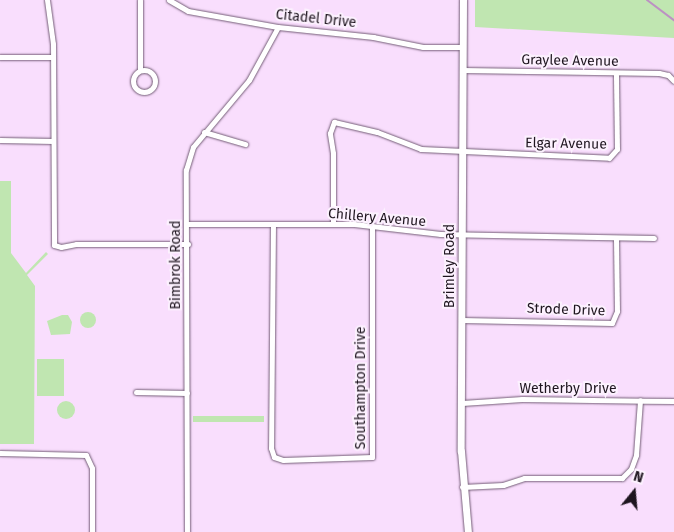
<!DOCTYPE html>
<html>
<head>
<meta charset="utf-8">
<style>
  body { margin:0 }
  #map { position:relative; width:674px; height:532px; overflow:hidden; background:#f9defd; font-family:"Fira Sans",sans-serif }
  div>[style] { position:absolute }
  .green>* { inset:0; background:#c0e6b1 }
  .round { border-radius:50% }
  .stream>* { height:2px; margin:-1px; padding:0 1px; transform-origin:1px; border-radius:1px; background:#bc91c3 }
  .roads { filter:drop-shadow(0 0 1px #745d77) drop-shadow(0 0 1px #745d77) }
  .street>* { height:5px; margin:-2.5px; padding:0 2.5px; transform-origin:2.5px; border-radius:2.5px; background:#fff }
  .street>.ring { margin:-2.5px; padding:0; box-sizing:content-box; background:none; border:5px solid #fff; border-radius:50% }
  .secondary>* { height:7px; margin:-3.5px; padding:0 3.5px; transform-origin:3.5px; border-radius:3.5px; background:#fff }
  span { translate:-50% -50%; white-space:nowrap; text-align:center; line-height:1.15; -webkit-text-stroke:4px #fcf1fe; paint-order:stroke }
  .street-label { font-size:14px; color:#1e151f }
  .north { position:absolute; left:609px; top:467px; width:50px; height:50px; -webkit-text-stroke:4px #fcf1fe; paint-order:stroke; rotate:17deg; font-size:14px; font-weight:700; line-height:20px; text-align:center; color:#1e151f }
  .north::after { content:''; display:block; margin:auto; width:18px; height:22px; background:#1e151f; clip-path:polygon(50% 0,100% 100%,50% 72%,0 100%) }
</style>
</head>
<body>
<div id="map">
  <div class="green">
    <i style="clip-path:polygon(475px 0,674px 0,674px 38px,475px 27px)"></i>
    <i style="clip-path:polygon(0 181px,11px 181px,11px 253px,26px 273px,46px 252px,48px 254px,27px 275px,35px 286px,34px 444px,0 444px)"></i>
    <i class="round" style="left:80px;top:312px;width:16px;height:16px"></i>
    <i style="clip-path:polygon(62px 315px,68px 315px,72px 322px,70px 334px,51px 335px,47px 321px)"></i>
    <i style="clip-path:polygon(37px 359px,64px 359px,64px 396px,37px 396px)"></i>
    <i class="round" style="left:57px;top:401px;width:18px;height:18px"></i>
    <i style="clip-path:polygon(193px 416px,264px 416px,264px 422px,193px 422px)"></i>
  </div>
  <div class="stream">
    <i style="left:647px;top:0;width:34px;rotate:37deg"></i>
  </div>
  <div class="roads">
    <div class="street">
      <i style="left:47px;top:0;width:44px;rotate:82.2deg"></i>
      <i style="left:53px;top:44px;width:201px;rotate:89.7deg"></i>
      <i style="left:54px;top:245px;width:7px;rotate:16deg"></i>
      <i style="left:61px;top:247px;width:15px;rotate:-11deg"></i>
      <i style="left:76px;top:244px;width:112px"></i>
      <i style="left:169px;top:0;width:22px;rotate:30deg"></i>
      <i style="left:188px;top:11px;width:91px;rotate:10.1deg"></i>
      <i style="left:278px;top:27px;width:96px;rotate:6deg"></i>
      <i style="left:373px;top:37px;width:51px;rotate:11.3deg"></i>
      <i style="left:423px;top:47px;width:40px"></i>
      <i style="left:0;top:57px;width:53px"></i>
      <i class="ring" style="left:133px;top:70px;width:17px;height:17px"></i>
      <i style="left:140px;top:70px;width:70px;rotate:-90deg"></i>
      <i style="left:463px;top:70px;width:196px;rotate:0.9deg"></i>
      <i style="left:659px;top:73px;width:9px;rotate:13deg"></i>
      <i style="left:668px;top:75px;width:8px;rotate:45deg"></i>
      <i style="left:204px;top:132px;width:43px;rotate:16.3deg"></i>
      <i style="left:0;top:140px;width:53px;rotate:1.1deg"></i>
      <i style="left:188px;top:224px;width:166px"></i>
      <i style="left:354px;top:224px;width:87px;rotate:6.6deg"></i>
      <i style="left:440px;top:234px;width:214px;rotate:1.1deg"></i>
      <i style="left:273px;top:224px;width:224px;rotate:90.5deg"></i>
      <i style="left:271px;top:448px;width:9px;rotate:72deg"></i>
      <i style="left:274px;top:457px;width:9px;rotate:18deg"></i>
      <i style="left:283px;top:460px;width:89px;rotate:-1.9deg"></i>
      <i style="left:372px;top:457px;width:231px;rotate:-90deg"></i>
      <i style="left:333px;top:224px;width:71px;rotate:-90deg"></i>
      <i style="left:333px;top:153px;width:20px;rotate:-99deg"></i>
      <i style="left:330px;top:133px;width:12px;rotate:-70deg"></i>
      <i style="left:334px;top:122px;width:44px;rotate:13.1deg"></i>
      <i style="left:377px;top:132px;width:47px;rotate:21.1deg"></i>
      <i style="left:421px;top:149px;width:188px;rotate:2.7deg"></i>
      <i style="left:609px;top:158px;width:12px;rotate:-48deg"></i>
      <i style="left:617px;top:149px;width:76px;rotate:-90.8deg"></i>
      <i style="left:462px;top:320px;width:150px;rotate:1.1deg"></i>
      <i style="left:612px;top:323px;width:13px;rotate:-67deg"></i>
      <i style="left:617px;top:311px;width:73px;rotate:-90.8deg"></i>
      <i style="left:136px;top:392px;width:51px;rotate:1.1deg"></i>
      <i style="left:462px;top:403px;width:60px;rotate:-3.8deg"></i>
      <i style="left:522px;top:399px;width:152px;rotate:0.8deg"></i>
      <i style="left:0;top:453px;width:86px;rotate:1.3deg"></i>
      <i style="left:86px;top:455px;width:14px;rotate:65deg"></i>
      <i style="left:92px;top:468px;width:64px;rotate:90deg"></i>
      <i style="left:462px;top:487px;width:41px;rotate:-2.8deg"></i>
      <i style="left:503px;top:485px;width:22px;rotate:-18deg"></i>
      <i style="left:524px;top:478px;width:98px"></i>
      <i style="left:622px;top:478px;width:13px;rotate:-45deg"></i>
      <i style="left:631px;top:469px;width:15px;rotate:-70deg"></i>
      <i style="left:636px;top:455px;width:55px;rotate:-85.8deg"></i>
      <i style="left:187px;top:532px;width:362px;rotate:-90.2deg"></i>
      <i style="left:186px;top:170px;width:24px;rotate:-73deg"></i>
      <i style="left:193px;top:147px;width:87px;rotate:-50.1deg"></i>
      <i style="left:249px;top:80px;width:60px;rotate:-61.3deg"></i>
    </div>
    <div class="secondary">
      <i style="left:463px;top:0;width:451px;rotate:90.3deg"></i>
      <i style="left:461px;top:451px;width:81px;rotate:85.1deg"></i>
    </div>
  </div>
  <div class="street-label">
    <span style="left:316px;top:19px;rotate:6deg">Citadel Drive</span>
    <span style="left:570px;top:61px;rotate:1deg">Graylee Avenue</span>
    <span style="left:566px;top:144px;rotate:1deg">Elgar Avenue</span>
    <span style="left:377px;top:218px;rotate:5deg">Chillery Avenue</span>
    <span style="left:176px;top:265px;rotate:-90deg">Bimbrok Road</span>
    <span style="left:450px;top:266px;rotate:-90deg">Brimley Road</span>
    <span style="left:566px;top:310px;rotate:2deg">Strode Drive</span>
    <span style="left:361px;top:388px;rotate:-90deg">Southampton Drive</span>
    <span style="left:568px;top:389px">Wetherby Drive</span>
  </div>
  <div class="north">N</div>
</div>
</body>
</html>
